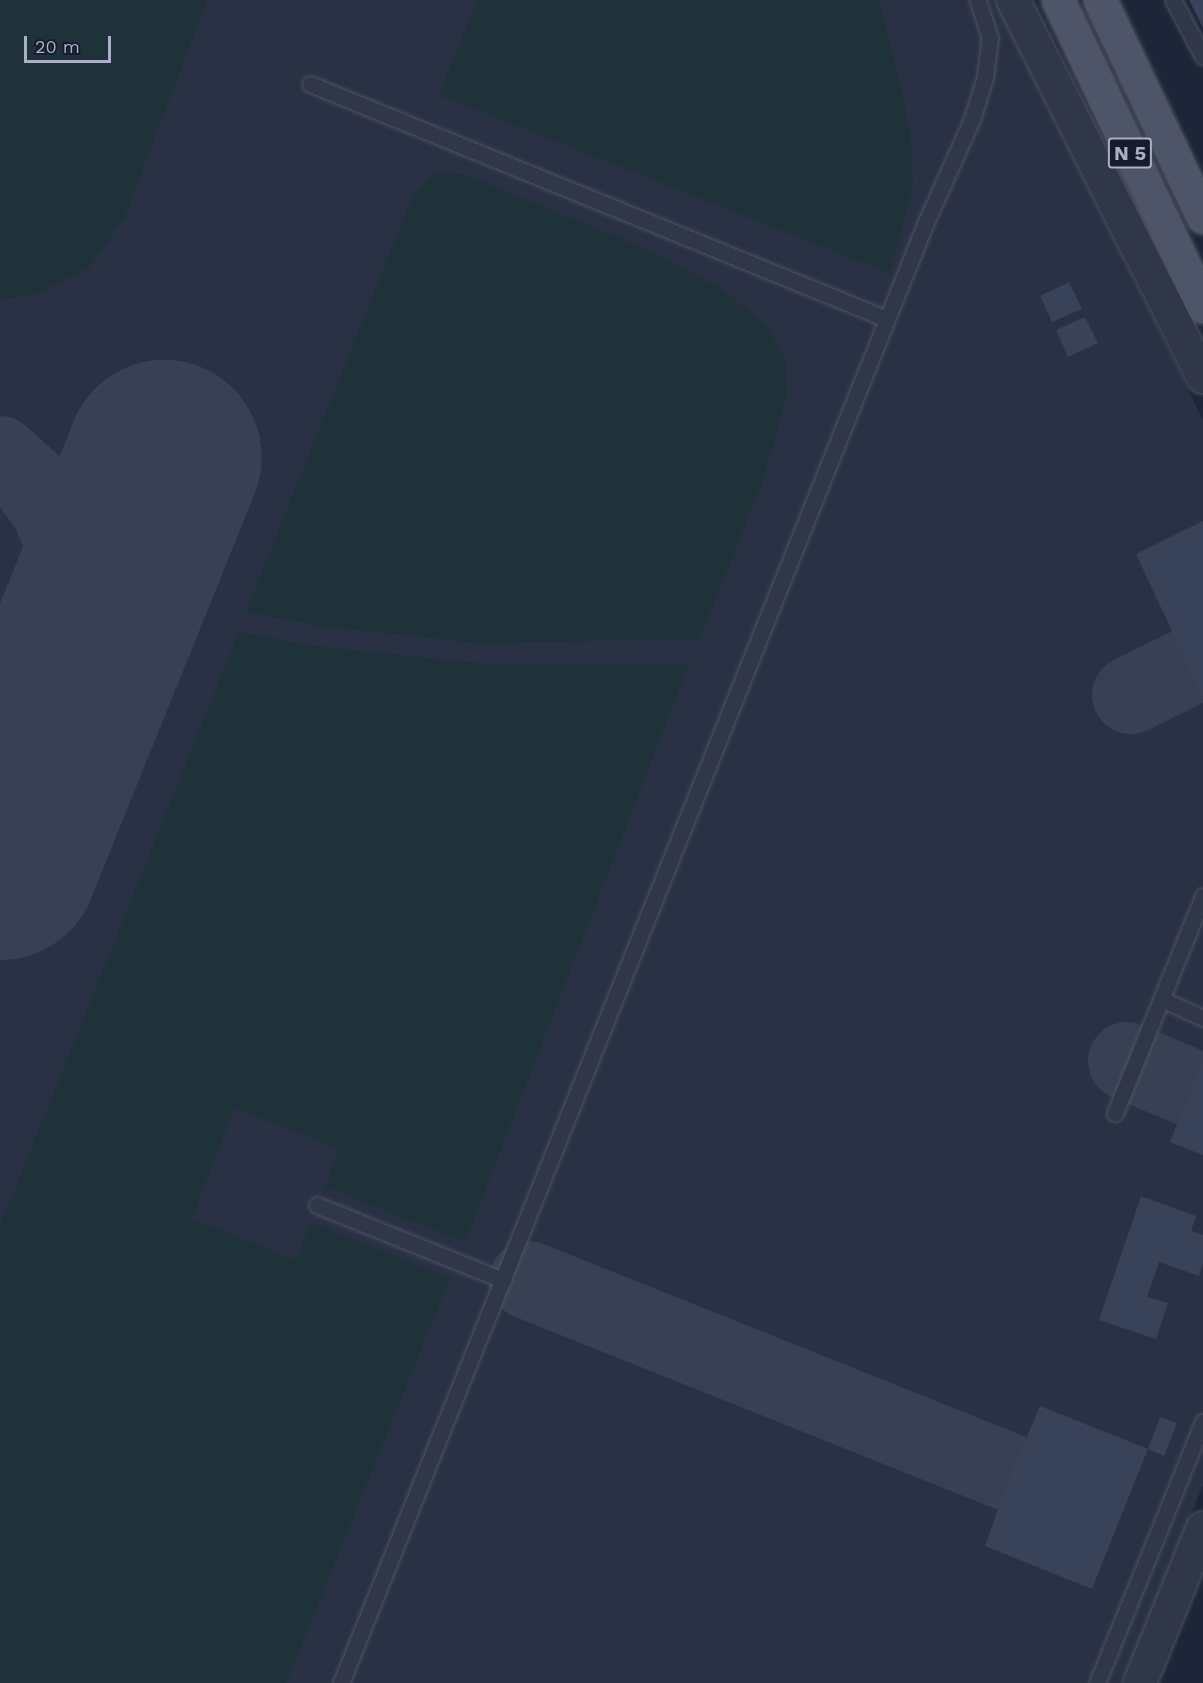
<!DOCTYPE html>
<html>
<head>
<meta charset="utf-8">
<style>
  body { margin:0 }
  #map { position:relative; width:1203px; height:1683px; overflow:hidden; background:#1d2538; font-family:"Work Sans",sans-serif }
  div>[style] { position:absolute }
  .airport>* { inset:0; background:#2a3145 }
  .green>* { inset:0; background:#1f3239 }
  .taxiway>* { height:78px; margin:-39px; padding:0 39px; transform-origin:39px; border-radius:39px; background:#384054 }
  .runway>* { height:195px; margin:-97.5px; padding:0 97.5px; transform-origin:97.5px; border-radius:97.5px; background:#384054 }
  .building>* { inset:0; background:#384259 }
  .roads { filter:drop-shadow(0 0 2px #4b5163) drop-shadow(0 0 2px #4b5163) }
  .service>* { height:15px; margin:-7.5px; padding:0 7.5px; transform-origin:7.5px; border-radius:7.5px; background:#303748 }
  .minor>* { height:32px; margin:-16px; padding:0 16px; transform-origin:16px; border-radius:16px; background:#303748 }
  .primary>* { height:33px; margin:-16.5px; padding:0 16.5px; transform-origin:16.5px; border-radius:16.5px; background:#4e5569 }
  span { translate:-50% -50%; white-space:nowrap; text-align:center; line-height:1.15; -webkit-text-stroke:5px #161c2c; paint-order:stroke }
  .shield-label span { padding:2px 4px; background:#161c2c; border:2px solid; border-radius:4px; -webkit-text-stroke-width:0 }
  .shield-label { font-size:20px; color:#aab1c6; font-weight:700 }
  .scale { position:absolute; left:24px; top:36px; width:87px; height:27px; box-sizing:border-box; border:3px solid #aab1c6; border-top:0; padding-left:8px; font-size:18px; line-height:21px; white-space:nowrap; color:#aab1c6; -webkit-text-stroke:4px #161c2c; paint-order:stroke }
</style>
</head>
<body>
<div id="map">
  <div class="airport">
    <i style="clip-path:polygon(0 0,995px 0,1203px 420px,1203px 1485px,1122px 1683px,0 1683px)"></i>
  </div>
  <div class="green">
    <i style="clip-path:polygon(0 0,207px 0,125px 216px,89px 268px,35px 294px,0 300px)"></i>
    <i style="clip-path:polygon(477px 0,878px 0,903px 94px,912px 151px,913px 188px,889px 273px,439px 95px)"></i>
    <i style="clip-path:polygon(439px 172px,465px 175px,644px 248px,724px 290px,766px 326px,785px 357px,787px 394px,762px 483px,700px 639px,477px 643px,320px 626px,246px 612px,411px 200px,424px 181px)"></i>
    <i style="clip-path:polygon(239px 632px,314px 646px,478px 663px,689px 664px,465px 1242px,325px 1187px,339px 1149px,234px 1108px,192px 1219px,296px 1260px,311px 1222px,450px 1278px,286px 1683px,0 1683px,0 1226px)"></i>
  </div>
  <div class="taxiway">
    <i style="left:0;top:455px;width:40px;rotate:42deg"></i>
    <i style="left:30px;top:482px;width:34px;rotate:54deg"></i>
    <i style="left:50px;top:510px;width:41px;rotate:67.2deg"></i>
    <i style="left:66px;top:548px;width:41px;rotate:77.3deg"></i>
    <i style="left:75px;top:588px;width:46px;rotate:88.8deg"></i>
    <i style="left:76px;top:634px;width:62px;rotate:97.5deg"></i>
    <i style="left:1131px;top:695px;width:64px;rotate:-26.2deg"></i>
    <i style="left:1127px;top:1061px;width:69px;rotate:22.9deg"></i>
    <i style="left:528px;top:1280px;width:520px;rotate:21.78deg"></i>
  </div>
  <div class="runway">
    <i style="left:0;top:862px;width:437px;rotate:-68deg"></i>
  </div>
  <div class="building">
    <i style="clip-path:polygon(1189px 0,1203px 0,1203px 28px)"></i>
    <i style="clip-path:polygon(1069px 282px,1082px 309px,1052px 322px,1040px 296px)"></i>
    <i style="clip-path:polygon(1085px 317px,1098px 343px,1068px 357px,1056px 330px)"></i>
    <i style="clip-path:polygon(1203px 521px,1203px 698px,1136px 554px)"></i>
    <i style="clip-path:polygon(1203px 1060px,1203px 1155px,1170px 1142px)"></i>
    <i style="clip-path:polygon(1141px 1196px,1196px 1216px,1191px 1231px,1203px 1235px,1203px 1263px,1199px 1276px,1159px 1262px,1147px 1297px,1168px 1303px,1156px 1339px,1099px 1320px)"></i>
    <i style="clip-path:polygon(1040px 1406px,1148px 1449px,1092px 1589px,985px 1546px,1011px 1473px)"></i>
    <i style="clip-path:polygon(1160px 1417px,1177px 1423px,1164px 1456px,1148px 1449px)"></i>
  </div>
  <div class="roads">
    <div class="service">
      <i style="left:1173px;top:0;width:64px;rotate:62.2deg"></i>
      <i style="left:310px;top:84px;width:623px;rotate:22.16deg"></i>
      <i style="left:1161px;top:999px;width:46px;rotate:24.3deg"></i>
      <i style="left:1115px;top:1113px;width:234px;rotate:-67.9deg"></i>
      <i style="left:317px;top:1205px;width:201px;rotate:22deg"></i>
      <i style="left:341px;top:1683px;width:1574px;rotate:-68.18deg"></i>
      <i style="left:926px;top:222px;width:113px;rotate:-65.9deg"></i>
      <i style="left:972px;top:119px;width:44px;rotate:-72.8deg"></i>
      <i style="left:985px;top:77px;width:39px;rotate:-83deg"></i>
      <i style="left:990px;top:38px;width:40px;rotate:-108deg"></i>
      <i style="left:1097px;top:1683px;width:282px;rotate:-67.9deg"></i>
    </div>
    <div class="minor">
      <i style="left:1013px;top:0;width:422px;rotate:63.3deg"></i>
      <i style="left:1140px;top:1683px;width:167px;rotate:-67.9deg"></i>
    </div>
    <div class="primary">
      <i style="left:1058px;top:0;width:339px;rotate:64.6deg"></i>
      <i style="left:1100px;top:0;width:240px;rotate:64.6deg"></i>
    </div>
  </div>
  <div class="shield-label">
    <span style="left:1130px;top:153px">N 5</span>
  </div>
  <div class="scale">20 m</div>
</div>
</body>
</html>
